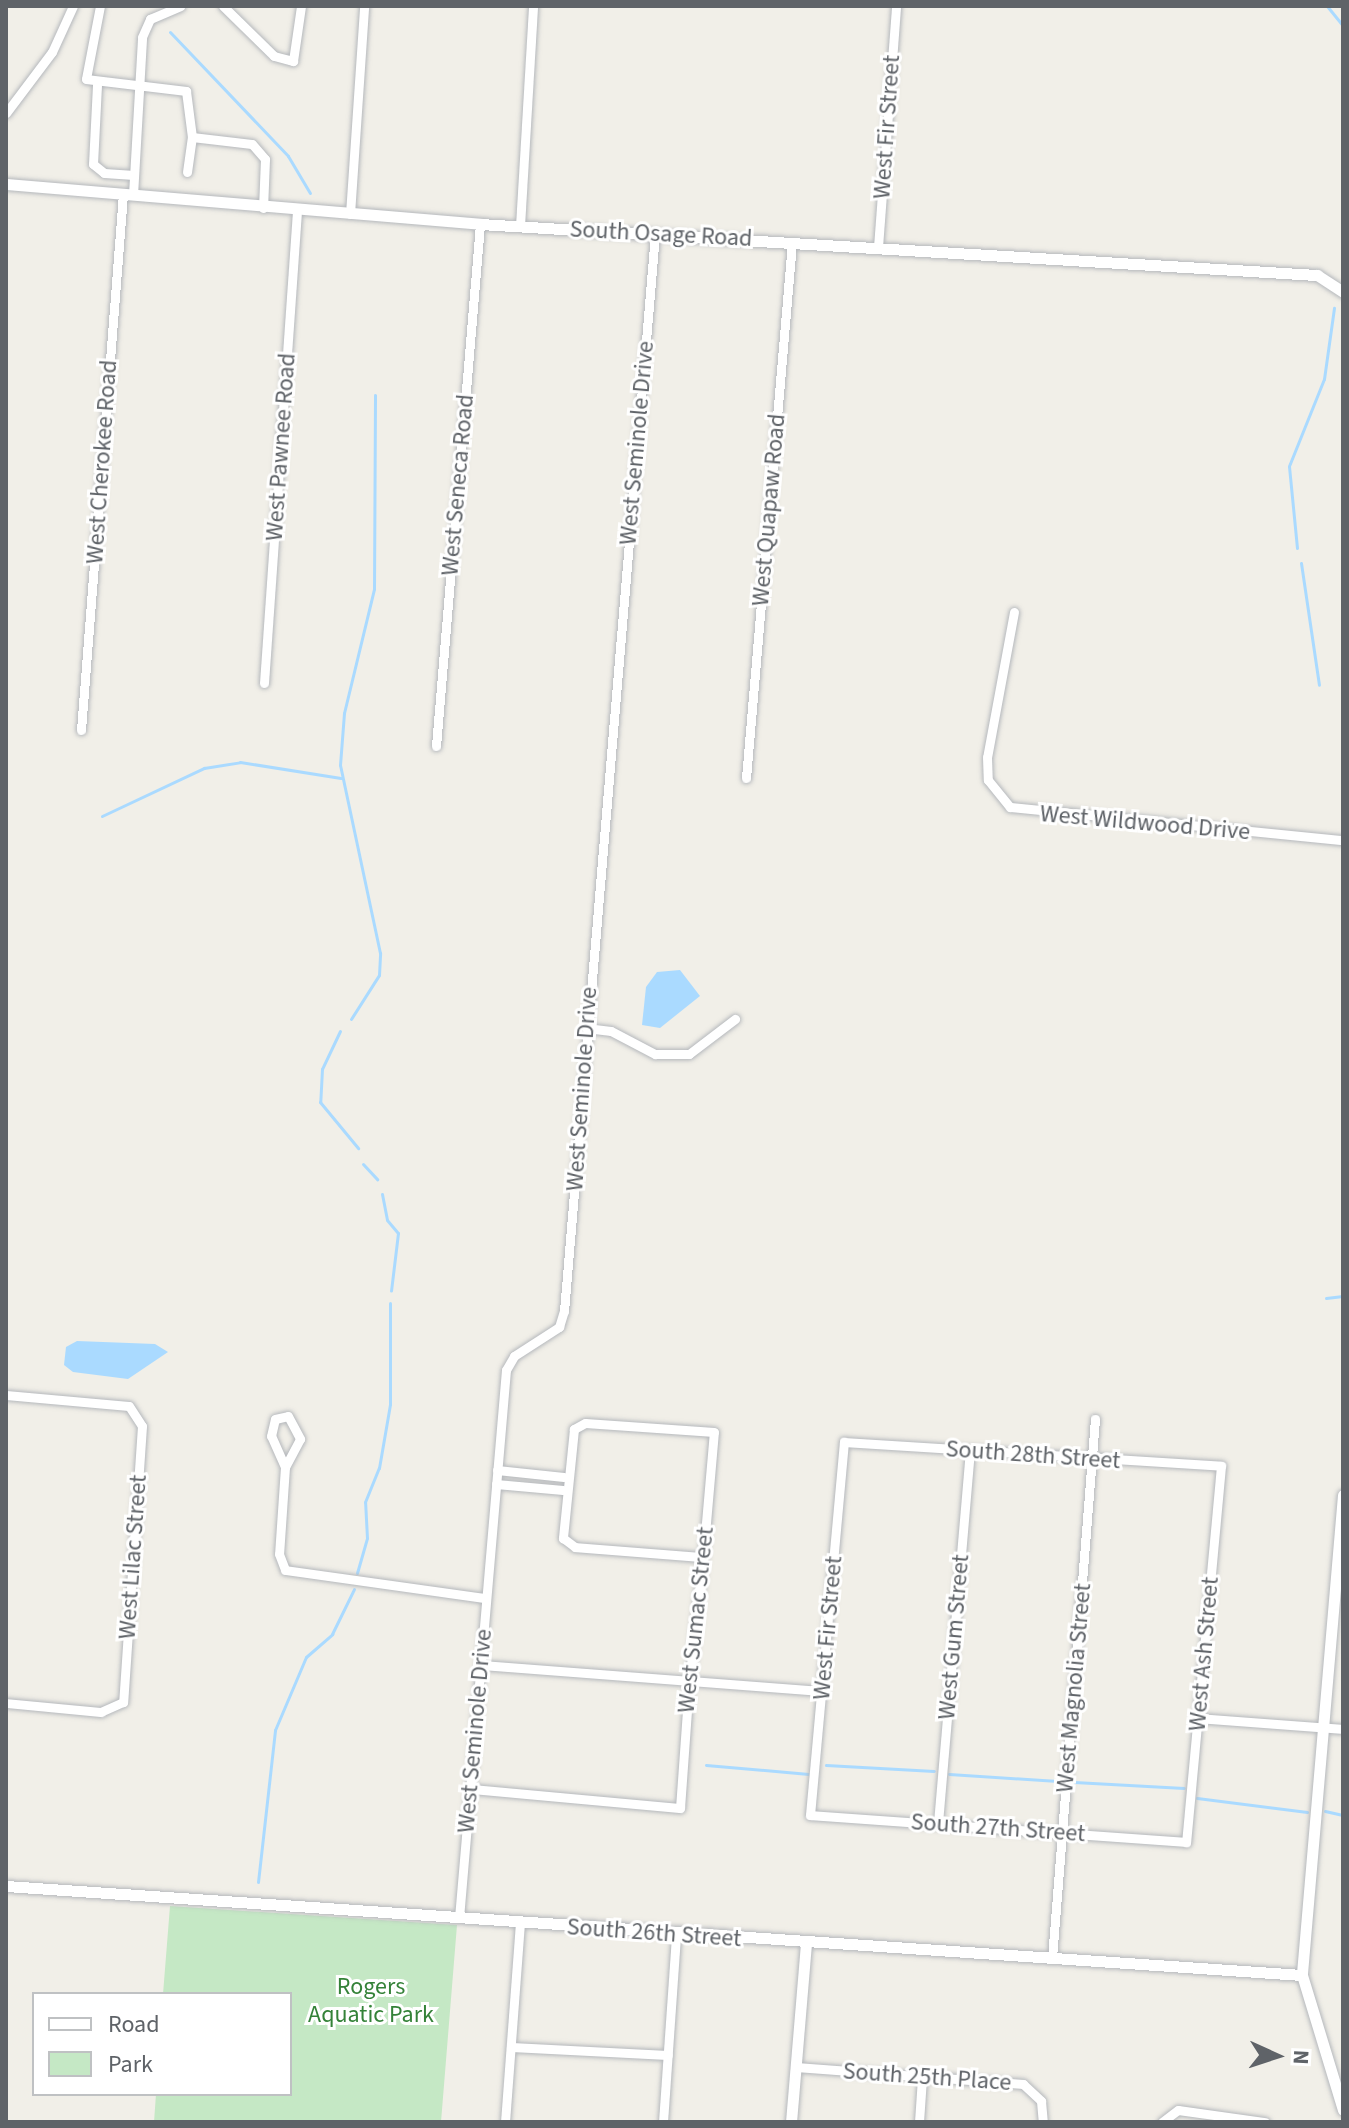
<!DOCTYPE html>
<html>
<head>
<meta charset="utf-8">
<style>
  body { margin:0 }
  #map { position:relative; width:1349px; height:2128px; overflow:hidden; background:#f1efe8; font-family:"Source Sans 3",sans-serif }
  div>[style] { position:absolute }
  .green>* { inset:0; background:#c5e8c5 }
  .water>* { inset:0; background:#aadaff }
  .stream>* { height:3px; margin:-1.5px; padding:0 1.5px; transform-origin:1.5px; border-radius:1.5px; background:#aadaff }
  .roads { filter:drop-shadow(0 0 2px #b5b8bc) drop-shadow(0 0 2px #b5b8bc) }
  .minor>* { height:9px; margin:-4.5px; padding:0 4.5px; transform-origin:4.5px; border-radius:4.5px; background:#fff }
  .tertiary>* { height:11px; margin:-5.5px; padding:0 5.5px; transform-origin:5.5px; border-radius:5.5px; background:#fff }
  span { translate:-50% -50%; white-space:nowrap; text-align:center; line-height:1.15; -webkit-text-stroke:6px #fff; paint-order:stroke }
  .street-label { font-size:24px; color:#5f6368 }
  .park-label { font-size:24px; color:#348238 }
  .frame { position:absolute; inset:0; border:8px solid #5f6368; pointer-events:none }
  .legend { position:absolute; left:32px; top:1992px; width:260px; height:104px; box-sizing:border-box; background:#fff; border:2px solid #bfc1c3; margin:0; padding:10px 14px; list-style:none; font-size:24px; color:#5f6368 }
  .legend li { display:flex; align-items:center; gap:16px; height:40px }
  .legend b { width:40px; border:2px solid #bfc1c3 }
  .north { position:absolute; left:1237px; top:2016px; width:80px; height:80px; -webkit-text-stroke:6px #fff; paint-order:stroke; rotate:93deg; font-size:22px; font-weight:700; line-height:32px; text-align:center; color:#5f6368 }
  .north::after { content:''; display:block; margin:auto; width:28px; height:36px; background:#5f6368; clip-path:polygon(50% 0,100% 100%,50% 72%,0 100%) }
</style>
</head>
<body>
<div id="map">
  <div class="green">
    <i style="clip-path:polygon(170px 1906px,457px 1925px,441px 2122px,154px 2122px,156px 2094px,290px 2094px,290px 1994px,163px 1994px)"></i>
  </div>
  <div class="water">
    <i style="clip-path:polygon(680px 970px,700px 996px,660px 1028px,642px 1025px,646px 987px,657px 972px)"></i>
    <i style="clip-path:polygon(77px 1341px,155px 1344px,168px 1352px,128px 1379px,73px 1372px,64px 1365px,66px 1347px)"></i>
  </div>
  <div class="stream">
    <i style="left:1327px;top:6px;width:26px;rotate:51deg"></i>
    <i style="left:170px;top:32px;width:171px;rotate:46.4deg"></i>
    <i style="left:288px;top:156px;width:43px;rotate:59.3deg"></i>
    <i style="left:1297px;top:548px;width:82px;rotate:-95.6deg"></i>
    <i style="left:1289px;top:466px;width:94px;rotate:-68.1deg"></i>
    <i style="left:1324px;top:379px;width:72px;rotate:-82deg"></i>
    <i style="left:1301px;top:563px;width:123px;rotate:81.6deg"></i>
    <i style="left:102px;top:816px;width:113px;rotate:-25.2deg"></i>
    <i style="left:204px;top:768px;width:36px;rotate:-9deg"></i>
    <i style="left:240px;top:762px;width:102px;rotate:9deg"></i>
    <i style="left:351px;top:1019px;width:52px;rotate:-57.5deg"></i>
    <i style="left:379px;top:975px;width:22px;rotate:-87deg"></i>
    <i style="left:380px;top:953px;width:192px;rotate:-102deg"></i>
    <i style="left:340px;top:765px;width:52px;rotate:-85.6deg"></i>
    <i style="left:344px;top:713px;width:128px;rotate:-76.4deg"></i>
    <i style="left:374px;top:589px;width:194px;rotate:-89.7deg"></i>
    <i style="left:340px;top:1031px;width:42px;rotate:115.3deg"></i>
    <i style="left:322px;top:1069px;width:33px;rotate:93deg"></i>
    <i style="left:320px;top:1102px;width:60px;rotate:50.4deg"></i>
    <i style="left:363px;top:1164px;width:21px;rotate:47deg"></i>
    <i style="left:382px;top:1194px;width:26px;rotate:79deg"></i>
    <i style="left:387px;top:1220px;width:17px;rotate:50deg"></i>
    <i style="left:398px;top:1233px;width:58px;rotate:96.9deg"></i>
    <i style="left:1326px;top:1298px;width:17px;rotate:-7deg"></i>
    <i style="left:357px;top:1573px;width:36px;rotate:-74deg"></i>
    <i style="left:367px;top:1538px;width:36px;rotate:-93deg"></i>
    <i style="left:365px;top:1502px;width:37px;rotate:-68deg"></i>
    <i style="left:379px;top:1468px;width:65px;rotate:-80.2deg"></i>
    <i style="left:390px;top:1404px;width:101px;rotate:-90deg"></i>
    <i style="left:706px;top:1765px;width:103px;rotate:5deg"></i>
    <i style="left:826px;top:1765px;width:108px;rotate:3.2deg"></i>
    <i style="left:949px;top:1774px;width:109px;rotate:3.7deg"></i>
    <i style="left:1074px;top:1782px;width:110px;rotate:3.1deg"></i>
    <i style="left:1197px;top:1798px;width:111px;rotate:7.3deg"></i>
    <i style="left:1325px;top:1811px;width:18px;rotate:13deg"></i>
    <i style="left:258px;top:1882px;width:153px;rotate:-83.6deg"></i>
    <i style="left:275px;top:1730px;width:79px;rotate:-67deg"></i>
    <i style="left:306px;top:1657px;width:35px;rotate:-41deg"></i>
    <i style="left:332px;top:1634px;width:50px;rotate:-63.9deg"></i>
  </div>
  <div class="roads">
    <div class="minor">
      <i style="left:100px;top:6px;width:74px;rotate:100.9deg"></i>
      <i style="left:86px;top:79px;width:101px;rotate:6.8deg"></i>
      <i style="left:186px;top:91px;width:46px;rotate:82.6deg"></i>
      <i style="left:223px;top:6px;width:71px;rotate:44.4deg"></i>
      <i style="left:274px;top:56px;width:20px;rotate:15deg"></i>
      <i style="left:293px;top:61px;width:56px;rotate:-81.7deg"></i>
      <i style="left:97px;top:85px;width:79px;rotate:92.9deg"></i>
      <i style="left:93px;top:164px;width:14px;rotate:39deg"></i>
      <i style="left:104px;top:173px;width:30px;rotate:4deg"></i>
      <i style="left:6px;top:113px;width:76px;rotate:-53deg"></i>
      <i style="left:52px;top:52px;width:51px;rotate:-65.5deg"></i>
      <i style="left:187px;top:172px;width:35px;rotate:-82deg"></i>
      <i style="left:192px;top:137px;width:60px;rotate:6.7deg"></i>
      <i style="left:252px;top:144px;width:20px;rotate:49deg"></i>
      <i style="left:265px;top:159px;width:49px;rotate:92.3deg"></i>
      <i style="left:133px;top:195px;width:158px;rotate:-86.7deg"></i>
      <i style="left:142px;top:37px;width:20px;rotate:-66deg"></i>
      <i style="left:150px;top:19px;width:33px;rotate:-23deg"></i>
      <i style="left:350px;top:214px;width:208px;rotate:-86.1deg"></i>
      <i style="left:520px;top:226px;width:220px;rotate:-86.6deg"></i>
      <i style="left:878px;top:247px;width:242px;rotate:-85.7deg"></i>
      <i style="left:1014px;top:612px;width:147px;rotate:100.5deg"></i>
      <i style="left:987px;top:757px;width:23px;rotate:88deg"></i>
      <i style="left:988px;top:780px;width:35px;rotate:51deg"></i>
      <i style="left:1010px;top:807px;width:335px;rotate:5.7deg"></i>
      <i style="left:264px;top:683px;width:472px;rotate:-86deg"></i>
      <i style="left:81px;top:730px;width:538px;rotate:-85.52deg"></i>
      <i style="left:436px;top:746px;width:524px;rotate:-85.18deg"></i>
      <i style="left:746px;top:778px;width:538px;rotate:-85.09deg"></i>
      <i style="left:586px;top:1028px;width:25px;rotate:7deg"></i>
      <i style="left:611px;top:1031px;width:50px;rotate:27.6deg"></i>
      <i style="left:655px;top:1054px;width:34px"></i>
      <i style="left:689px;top:1054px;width:58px;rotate:-37.3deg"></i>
      <i style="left:6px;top:1395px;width:123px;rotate:5.1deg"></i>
      <i style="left:129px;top:1406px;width:24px;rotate:57deg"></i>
      <i style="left:142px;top:1426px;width:277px;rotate:93.9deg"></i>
      <i style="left:123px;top:1702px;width:24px;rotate:156deg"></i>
      <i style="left:101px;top:1712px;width:95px;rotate:-174.6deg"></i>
      <i style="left:844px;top:1442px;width:378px;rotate:3.6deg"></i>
      <i style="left:1221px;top:1466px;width:378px;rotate:95.3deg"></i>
      <i style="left:1186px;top:1842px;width:377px;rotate:-175.9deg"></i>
      <i style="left:810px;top:1815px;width:375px;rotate:-84.8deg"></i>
      <i style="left:285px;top:1467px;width:34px;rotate:-114deg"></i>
      <i style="left:271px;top:1436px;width:17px;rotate:-77deg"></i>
      <i style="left:275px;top:1419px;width:13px;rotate:-13deg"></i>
      <i style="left:288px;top:1416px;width:26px;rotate:62deg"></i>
      <i style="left:300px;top:1439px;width:32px;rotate:118deg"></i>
      <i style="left:285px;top:1467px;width:87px;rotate:93.9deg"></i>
      <i style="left:279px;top:1554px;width:17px;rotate:69deg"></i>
      <i style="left:285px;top:1570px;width:202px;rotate:8deg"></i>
      <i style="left:497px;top:1470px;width:67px;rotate:6deg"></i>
      <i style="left:496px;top:1484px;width:67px;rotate:5.1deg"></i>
      <i style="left:483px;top:1665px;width:341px;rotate:4.4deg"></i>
      <i style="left:1198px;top:1718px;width:145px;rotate:4.3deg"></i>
      <i style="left:471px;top:1789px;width:210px;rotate:5.2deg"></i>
      <i style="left:680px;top:1808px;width:125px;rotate:-85.9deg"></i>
      <i style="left:689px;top:1683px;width:127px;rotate:-83.7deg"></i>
      <i style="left:703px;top:1557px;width:125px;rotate:-85deg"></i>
      <i style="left:714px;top:1432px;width:129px;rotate:-176deg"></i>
      <i style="left:585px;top:1423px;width:13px;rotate:151deg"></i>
      <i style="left:574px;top:1429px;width:110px;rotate:95.8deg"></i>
      <i style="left:563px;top:1538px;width:15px;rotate:37deg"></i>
      <i style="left:575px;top:1547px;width:128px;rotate:4.5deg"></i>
      <i style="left:938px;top:1823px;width:373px;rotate:-85.1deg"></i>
      <i style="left:459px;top:1918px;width:550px;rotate:-85.1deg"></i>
      <i style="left:506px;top:1370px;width:16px;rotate:-60deg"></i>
      <i style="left:514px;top:1356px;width:54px;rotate:-32.8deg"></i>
      <i style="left:559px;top:1327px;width:17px;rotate:-73deg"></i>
      <i style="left:564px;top:1311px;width:1082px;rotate:-85.17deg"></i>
      <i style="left:1052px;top:1958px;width:541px;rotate:-85.44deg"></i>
      <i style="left:511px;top:2047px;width:157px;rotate:2.9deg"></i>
      <i style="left:796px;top:2067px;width:228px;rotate:4.3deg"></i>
      <i style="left:1023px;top:2084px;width:25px;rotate:43deg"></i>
      <i style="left:1041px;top:2101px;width:21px;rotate:85deg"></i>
      <i style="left:505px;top:2122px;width:200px;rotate:-85.7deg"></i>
      <i style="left:663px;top:2122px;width:186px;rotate:-86deg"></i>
      <i style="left:919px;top:2122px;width:44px;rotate:-86.1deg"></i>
      <i style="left:1162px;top:2122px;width:20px;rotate:-37deg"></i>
      <i style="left:1178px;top:2110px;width:88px;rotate:7.9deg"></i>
    </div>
    <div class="tertiary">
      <i style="left:6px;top:184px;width:476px;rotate:4.8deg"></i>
      <i style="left:480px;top:224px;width:839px;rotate:3.49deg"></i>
      <i style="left:1317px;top:275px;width:31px;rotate:33deg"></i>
      <i style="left:1343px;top:1495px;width:482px;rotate:94.9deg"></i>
      <i style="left:1302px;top:1975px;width:141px;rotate:73.1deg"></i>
      <i style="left:6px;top:1886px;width:1299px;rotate:3.93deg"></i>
      <i style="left:791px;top:2122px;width:180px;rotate:-85.2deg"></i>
    </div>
  </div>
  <div class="street-label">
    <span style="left:887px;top:127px;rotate:-86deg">West Fir Street</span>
    <span style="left:661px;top:234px;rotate:3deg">South Osage Road</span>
    <span style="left:637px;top:443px;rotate:-85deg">West Seminole Drive</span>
    <span style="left:281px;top:447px;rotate:-86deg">West Pawnee Road</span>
    <span style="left:102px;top:462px;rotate:-86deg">West Cherokee Road</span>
    <span style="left:458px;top:485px;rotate:-85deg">West Seneca Road</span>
    <span style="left:769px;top:510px;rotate:-85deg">West Quapaw Road</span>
    <span style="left:1145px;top:823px;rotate:5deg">West Wildwood Drive</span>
    <span style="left:582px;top:1089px;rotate:-86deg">West Seminole Drive</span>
    <span style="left:1033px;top:1455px;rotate:4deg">South 28th Street</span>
    <span style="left:133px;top:1557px;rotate:-86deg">West Lilac Street</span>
    <span style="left:696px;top:1620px;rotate:-84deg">West Sumac Street</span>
    <span style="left:828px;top:1628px;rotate:-85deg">West Fir Street</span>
    <span style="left:954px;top:1637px;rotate:-85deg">West Gum Street</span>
    <span style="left:1204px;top:1654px;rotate:-85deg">West Ash Street</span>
    <span style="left:1074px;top:1688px;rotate:-85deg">West Magnolia Street</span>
    <span style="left:475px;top:1731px;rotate:-85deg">West Seminole Drive</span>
    <span style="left:998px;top:1828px;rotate:4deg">South 27th Street</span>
    <span style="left:654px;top:1933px;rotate:4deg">South 26th Street</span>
    <span style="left:927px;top:2077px;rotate:4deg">South 25th Place</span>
  </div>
  <div class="park-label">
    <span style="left:371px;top:2001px">Rogers<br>Aquatic Park</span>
  </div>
  <div class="frame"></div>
  <ul class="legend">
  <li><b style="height:10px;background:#fff"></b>Road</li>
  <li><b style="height:22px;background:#c5e8c5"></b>Park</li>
  </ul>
  <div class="north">N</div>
</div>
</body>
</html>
